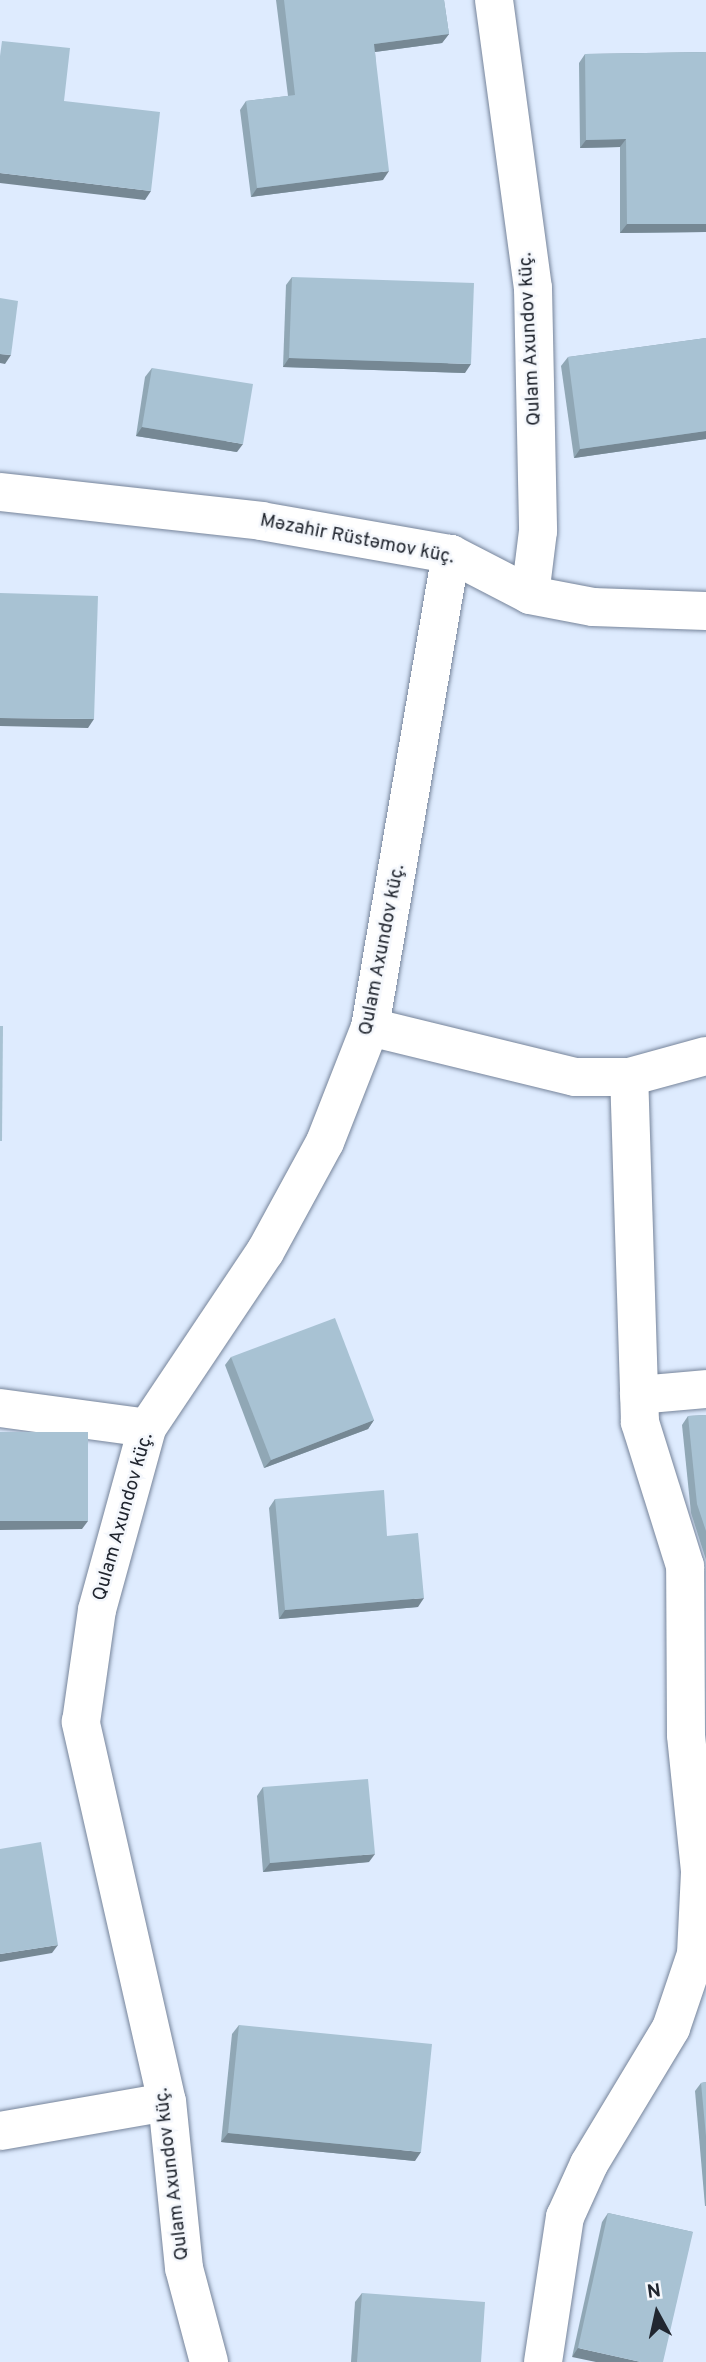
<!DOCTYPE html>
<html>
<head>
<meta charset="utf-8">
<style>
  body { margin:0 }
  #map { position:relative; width:706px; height:2362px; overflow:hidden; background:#deebfe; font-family:Overpass,sans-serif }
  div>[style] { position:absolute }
  .roads { filter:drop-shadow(0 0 2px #76849a) drop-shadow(0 0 2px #76849a) }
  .minor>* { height:38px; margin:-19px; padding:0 19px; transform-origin:19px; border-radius:19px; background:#fff }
  .wall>* { inset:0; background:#90a7b5 }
  .shaded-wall>* { inset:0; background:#768894 }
  .building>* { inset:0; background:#a8c2d3 }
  span { translate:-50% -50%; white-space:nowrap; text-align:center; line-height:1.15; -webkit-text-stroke:5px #f4f7fc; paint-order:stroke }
  .street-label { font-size:19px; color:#21262f }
  .north { position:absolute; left:622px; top:2278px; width:70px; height:70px; -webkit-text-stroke:5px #f4f7fc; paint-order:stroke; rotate:352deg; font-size:19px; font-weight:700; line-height:28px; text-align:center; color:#21262f }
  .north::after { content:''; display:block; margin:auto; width:24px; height:32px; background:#21262f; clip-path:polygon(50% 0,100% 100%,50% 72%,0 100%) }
</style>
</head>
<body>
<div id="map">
  <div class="roads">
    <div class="minor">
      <i style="left:494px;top:0;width:291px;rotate:82.3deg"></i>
      <i style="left:533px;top:288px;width:243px;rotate:88.8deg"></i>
      <i style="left:538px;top:531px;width:64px;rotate:97.1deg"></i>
      <i style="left:0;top:492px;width:263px;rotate:6.3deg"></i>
      <i style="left:261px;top:521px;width:193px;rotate:9.9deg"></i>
      <i style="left:451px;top:554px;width:89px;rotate:27.4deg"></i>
      <i style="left:530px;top:595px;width:64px;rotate:10.8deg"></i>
      <i style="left:593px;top:607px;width:113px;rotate:2deg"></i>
      <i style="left:370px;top:1027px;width:211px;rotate:13.7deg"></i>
      <i style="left:575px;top:1077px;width:54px"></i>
      <i style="left:629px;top:1077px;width:80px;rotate:-15.3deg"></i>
      <i style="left:639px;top:1395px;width:67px;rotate:-5.1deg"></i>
      <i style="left:0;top:1408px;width:148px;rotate:7.7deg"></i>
      <i style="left:0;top:2131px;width:169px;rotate:-9.9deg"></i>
      <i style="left:209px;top:2362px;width:97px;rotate:-104.9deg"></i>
      <i style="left:184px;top:2268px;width:167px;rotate:-95.8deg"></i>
      <i style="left:167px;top:2102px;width:390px;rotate:-102.8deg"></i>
      <i style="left:81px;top:1722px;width:113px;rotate:-81.9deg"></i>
      <i style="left:97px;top:1610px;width:189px;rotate:-74.6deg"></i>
      <i style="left:147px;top:1428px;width:212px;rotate:-56.2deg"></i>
      <i style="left:265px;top:1252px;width:125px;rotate:-61.4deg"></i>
      <i style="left:325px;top:1142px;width:123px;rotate:-68.6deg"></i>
      <i style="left:370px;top:1027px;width:480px;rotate:-80.3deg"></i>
      <i style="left:543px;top:2362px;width:147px;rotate:-81.4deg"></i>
      <i style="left:565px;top:2217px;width:58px;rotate:-65.6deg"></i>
      <i style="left:589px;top:2164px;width:159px;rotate:-58.9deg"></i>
      <i style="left:671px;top:2028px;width:78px;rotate:-71.3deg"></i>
      <i style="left:696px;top:1954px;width:83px;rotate:-87.2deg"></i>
      <i style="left:700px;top:1871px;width:137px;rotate:-95.9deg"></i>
      <i style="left:686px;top:1735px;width:169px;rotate:-90.3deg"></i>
      <i style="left:685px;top:1566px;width:151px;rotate:-107.4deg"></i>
      <i style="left:640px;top:1422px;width:345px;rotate:-91.8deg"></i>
    </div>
  </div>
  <div class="wall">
    <i style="clip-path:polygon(276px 0,444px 0,449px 34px,442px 43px,375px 52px,383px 180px,251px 197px,240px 110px,246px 101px,288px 96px)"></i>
    <i style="clip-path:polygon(706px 52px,706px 232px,620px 233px,620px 147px,580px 148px,579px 63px,585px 54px)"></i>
    <i style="clip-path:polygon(292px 277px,465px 373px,283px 367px,286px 285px)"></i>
    <i style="clip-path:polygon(706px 338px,706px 439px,574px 458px,561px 366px,568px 357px)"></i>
    <i style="clip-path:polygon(152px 368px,237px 452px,136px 436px,145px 377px)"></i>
    <i style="clip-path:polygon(231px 1357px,374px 1420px,368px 1429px,264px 1468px,225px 1365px)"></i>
    <i style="clip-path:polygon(706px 1415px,706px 1560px,691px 1513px,682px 1425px,688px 1416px)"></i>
    <i style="clip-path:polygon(275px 1499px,387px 1536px,418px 1607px,279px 1619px,269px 1508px)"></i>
    <i style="clip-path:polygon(263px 1787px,369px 1862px,263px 1872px,257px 1796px)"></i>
    <i style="clip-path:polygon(239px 2025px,415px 2161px,221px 2142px,232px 2034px)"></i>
    <i style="clip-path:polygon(706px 2082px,706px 2206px,705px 2206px,695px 2091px,701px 2083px)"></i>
    <i style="clip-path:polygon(608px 2213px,693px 2232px,572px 2357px,602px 2222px)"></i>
    <i style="clip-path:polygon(362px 2293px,481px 2362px,351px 2362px,355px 2302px)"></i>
  </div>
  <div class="shaded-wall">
    <i style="clip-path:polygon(449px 34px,442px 43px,367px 53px,374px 44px)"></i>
    <i style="clip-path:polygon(626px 139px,620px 147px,580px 148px,586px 140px)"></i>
    <i style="clip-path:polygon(389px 171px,383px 180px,251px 197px,257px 188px)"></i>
    <i style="clip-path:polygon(0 173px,151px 191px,145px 200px,0 183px)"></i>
    <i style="clip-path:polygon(627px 224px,706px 224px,706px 232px,620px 233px)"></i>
    <i style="clip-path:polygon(0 354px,11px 355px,5px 364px,0 363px)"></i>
    <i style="clip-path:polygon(289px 358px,471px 364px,465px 373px,283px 367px)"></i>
    <i style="clip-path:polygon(142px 427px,243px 444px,237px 452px,136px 436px)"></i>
    <i style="clip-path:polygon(706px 431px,706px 439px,574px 458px,580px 449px)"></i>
    <i style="clip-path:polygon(0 718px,94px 719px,88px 728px,0 726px)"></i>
    <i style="clip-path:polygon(374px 1420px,368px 1429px,264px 1468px,271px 1460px)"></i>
    <i style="clip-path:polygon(0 1521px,88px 1521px,82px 1529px,0 1530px)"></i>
    <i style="clip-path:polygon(424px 1598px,418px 1607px,279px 1619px,285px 1610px)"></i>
    <i style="clip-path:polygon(375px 1854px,369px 1862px,263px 1872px,270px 1863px)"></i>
    <i style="clip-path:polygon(58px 1945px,52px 1953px,0 1962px,0 1954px)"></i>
    <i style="clip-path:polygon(228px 2133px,421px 2152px,415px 2161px,221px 2142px)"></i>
    <i style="clip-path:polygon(578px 2348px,641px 2362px,596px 2362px,572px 2357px)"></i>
  </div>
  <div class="building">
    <i style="clip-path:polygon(284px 0,444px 0,449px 34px,374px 44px,389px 171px,257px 188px,246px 101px,295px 95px)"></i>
    <i style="clip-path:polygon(2px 41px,70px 48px,64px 101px,160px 112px,151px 191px,0 173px,0 56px)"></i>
    <i style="clip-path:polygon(706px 52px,706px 224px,627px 224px,626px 139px,586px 140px,585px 54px)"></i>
    <i style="clip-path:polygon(292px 277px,474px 283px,471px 364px,289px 358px)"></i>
    <i style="clip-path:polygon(0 298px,18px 301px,11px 355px,0 354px)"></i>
    <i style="clip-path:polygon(706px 338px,706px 431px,580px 449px,568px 357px)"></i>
    <i style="clip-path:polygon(152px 368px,253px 384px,243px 444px,142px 427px)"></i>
    <i style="clip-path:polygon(0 593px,98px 596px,94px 719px,0 718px)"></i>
    <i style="clip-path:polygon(0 1026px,3px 1026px,2px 1141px,0 1141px)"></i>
    <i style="clip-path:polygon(335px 1318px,374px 1420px,271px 1460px,231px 1357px)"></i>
    <i style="clip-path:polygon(706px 1415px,706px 1531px,697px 1504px,688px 1416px)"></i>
    <i style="clip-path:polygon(0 1432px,88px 1432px,88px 1521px,0 1521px)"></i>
    <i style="clip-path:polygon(384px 1490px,387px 1536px,418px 1533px,424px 1598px,285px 1610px,275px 1499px)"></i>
    <i style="clip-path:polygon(368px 1779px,375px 1854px,270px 1863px,263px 1787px)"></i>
    <i style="clip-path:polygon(41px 1842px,58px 1945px,0 1954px,0 1849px)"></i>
    <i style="clip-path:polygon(239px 2025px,432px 2044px,421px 2152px,228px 2133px)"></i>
    <i style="clip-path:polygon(706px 2082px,706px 2136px,701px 2083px)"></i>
    <i style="clip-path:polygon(608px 2213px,693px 2232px,663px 2362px,641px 2362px,578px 2348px)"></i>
    <i style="clip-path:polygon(362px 2293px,485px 2302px,481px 2362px,357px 2362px)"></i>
  </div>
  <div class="street-label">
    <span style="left:531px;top:339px;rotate:-93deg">Qulam Axundov küç.</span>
    <span style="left:357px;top:540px;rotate:11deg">Məzahir Rüstəmov küç.</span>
    <span style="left:383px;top:950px;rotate:-79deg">Qulam Axundov küç.</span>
    <span style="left:124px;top:1517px;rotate:-74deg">Qulam Axundov küç.</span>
    <span style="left:173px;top:2174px;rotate:-97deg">Qulam Axundov küç.</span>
  </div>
  <div class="north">N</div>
</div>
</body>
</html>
